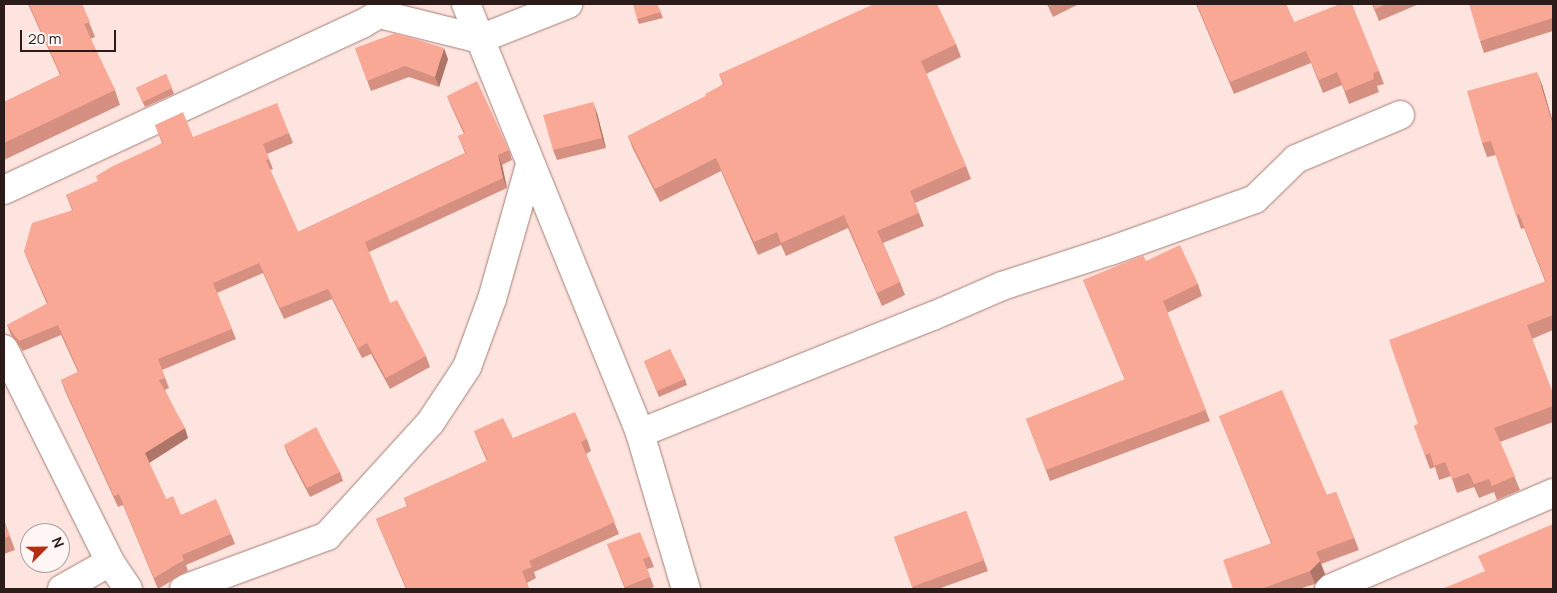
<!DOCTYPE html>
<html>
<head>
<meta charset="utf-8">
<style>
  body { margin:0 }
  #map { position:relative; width:1557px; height:593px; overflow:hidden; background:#fde4df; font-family:Manrope,sans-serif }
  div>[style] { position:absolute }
  .roads { filter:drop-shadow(0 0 1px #a47f76) drop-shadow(0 0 1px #a47f76) }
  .minor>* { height:28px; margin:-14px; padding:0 14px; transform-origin:14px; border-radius:14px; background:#fff }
  .wall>* { inset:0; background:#d69081 }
  .shaded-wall>* { inset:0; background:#ae7669 }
  .building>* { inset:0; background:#f9a896 }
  span { translate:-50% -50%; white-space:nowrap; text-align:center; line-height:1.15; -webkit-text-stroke:4px #fef6f4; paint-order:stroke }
  .frame { position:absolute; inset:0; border:5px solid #2b1c19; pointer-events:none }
  .north { position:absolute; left:20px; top:523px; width:50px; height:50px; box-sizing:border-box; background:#fef6f4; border:1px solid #aa9f9c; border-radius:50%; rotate:67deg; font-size:14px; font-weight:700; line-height:20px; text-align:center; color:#2b1c19 }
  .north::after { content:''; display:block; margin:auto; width:18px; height:22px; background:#b82d0e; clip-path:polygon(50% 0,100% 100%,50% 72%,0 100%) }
  .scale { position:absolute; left:20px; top:30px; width:96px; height:22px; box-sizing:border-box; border:2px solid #2b1c19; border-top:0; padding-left:6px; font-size:15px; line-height:18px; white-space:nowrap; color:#2b1c19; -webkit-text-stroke:4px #fef6f4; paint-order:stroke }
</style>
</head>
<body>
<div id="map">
  <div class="roads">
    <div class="minor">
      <i style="left:466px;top:4px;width:463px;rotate:67.9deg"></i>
      <i style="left:640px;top:433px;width:163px;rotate:73.6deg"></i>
      <i style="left:379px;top:14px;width:104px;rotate:13.9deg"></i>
      <i style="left:480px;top:39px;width:95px;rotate:-21.7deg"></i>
      <i style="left:4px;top:190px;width:395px;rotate:-24.9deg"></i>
      <i style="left:362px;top:24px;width:20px;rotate:-30deg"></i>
      <i style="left:379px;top:14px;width:12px;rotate:-59deg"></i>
      <i style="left:4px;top:349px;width:238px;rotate:63.5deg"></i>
      <i style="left:110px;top:562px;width:32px;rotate:56deg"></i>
      <i style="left:640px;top:433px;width:315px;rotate:-21.8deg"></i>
      <i style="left:933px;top:316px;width:75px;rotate:-23.5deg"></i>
      <i style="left:1002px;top:286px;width:114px;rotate:-18deg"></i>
      <i style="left:1110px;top:251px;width:154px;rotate:-19.7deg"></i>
      <i style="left:1255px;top:199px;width:57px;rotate:-44.3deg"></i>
      <i style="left:1296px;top:159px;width:113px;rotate:-22.9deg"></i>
      <i style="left:62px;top:589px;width:55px;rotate:-29.4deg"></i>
      <i style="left:184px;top:589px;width:153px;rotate:-20.3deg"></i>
      <i style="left:327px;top:536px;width:153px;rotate:-47.7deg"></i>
      <i style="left:430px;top:423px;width:67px;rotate:-56.5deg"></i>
      <i style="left:467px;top:367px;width:72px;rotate:-69.8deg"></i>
      <i style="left:492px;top:299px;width:139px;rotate:-74.2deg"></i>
      <i style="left:1329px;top:589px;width:244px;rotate:-23.2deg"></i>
    </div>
  </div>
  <div class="wall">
    <i style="clip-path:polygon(28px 4px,82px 4px,95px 37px,90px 39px,115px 90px,120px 105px,4px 160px,4px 102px,60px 75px)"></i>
    <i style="clip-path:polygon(657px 4px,663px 18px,639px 24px,637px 19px)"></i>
    <i style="clip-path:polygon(1047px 4px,1079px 4px,1053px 17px)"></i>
    <i style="clip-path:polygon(1196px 4px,1286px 4px,1294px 22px,1379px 71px,1384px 84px,1377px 86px,1379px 92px,1349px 104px,1342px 85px,1323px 93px,1311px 63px,1234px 94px)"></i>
    <i style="clip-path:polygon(1372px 4px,1419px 4px,1379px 21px)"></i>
    <i style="clip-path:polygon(1553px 4px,1553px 31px,1484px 53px,1480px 41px)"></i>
    <i style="clip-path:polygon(956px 44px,961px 57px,926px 74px,966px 166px,971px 179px,915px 203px,924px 226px,883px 243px,900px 282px,905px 295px,882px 306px,848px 228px,786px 256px,781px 245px,758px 255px,721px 171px,660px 202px,633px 149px,628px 136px,706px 96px,723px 84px,719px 74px)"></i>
    <i style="clip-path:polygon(355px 48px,448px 59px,439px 87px,409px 77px,371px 91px)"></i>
    <i style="clip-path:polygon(166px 74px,174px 94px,145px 107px,136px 88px)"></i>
    <i style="clip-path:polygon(1542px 85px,1553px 123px,1553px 330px,1532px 339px,1553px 394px,1553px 422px,1500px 442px,1520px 490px,1497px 500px,1494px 492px,1479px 498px,1474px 487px,1457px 493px,1451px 476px,1439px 480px,1435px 467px,1430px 469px,1414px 426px,1418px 424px,1545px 281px,1524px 228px,1521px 229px,1496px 155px,1487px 157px,1482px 143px)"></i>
    <i style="clip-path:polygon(447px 96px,509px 150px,512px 160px,502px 165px,507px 188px,369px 252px,390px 303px,426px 356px,430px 367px,390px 389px,371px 354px,362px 358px,332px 299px,284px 319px,263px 273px,217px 293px,236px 339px,162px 370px,169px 388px,165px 390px,188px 438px,149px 463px,166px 499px,181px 515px,231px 534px,235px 544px,186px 565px,188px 571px,158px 589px,123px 505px,118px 507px,65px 391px,61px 380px,78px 372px,61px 335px,23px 351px,11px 335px,7px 325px,47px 304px,28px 261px,24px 251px,72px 210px,66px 195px,98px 181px,162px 143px,155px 125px,193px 137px,289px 133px,293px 143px,267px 154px,273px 169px,270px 170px,298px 232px,465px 153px,458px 136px,464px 134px,451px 106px)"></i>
    <i style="clip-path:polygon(597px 113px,606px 148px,557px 160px,553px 150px)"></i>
    <i style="clip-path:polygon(1146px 261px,1198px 284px,1202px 296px,1167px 313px,1210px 421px,1050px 481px,1026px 419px,1125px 380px,1083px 280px)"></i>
    <i style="clip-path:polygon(644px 361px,685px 379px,687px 385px,659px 397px)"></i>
    <i style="clip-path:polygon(1219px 416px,1327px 495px,1336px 492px,1359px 550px,1321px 564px,1325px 574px,1315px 584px,1299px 589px,1233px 589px,1271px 543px)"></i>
    <i style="clip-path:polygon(474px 431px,513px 438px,587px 439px,591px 451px,586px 454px,619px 534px,534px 572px,536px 578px,527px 583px,529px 589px,406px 589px,381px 531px,376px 519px,407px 506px,404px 498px,487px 461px,479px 443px)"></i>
    <i style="clip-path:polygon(284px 445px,340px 472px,343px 481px,310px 497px,287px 453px)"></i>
    <i style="clip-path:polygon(966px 511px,988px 571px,938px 589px,913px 589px,894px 537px)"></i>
    <i style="clip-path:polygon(4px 520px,15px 550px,4px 554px)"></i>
    <i style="clip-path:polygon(607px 544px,650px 557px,654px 567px,647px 569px,654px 587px,649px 589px,625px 589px)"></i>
  </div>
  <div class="shaded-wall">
    <i style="clip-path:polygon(444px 48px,448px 59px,439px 87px,435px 77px)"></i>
    <i style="clip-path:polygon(1537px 72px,1542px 85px,1553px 123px,1553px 125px)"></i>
    <i style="clip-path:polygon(593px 102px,597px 113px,606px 148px,602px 138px)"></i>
    <i style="clip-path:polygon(498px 155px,502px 165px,507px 188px,503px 178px)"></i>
    <i style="clip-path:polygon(185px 428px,188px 438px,149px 463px,145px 453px)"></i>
    <i style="clip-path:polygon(1320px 561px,1325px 574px,1315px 584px,1310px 571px)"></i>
  </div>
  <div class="building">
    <i style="clip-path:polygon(29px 4px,82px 4px,90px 22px,84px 24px,115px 90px,4px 143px,4px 102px,61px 75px)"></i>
    <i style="clip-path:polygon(633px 4px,657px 4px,661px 12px,637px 19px)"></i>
    <i style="clip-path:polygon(874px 4px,937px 4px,956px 44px,921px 61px,966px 166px,910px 191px,919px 213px,877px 231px,900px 282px,877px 293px,844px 215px,781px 243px,777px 232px,754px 242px,716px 158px,655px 189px,628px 136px,706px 96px,705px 94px,724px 84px,719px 74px)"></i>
    <i style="clip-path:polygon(1048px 4px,1055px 4px,1050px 6px)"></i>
    <i style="clip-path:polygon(1197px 4px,1286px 4px,1294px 22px,1340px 4px,1352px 4px,1379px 71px,1373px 73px,1374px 79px,1345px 91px,1337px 72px,1319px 80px,1306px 51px,1230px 82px)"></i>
    <i style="clip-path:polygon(1373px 4px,1387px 4px,1375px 9px)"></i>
    <i style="clip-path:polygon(1469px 4px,1553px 4px,1553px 18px,1480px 41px)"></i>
    <i style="clip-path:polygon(396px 33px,444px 48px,435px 77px,405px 66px,367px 81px,355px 48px)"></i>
    <i style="clip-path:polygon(1537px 72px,1553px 125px,1553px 315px,1527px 325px,1553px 394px,1553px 406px,1494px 428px,1515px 476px,1492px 486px,1489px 479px,1474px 484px,1469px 473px,1452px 479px,1445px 462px,1434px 466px,1430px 453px,1425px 455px,1414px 426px,1418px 424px,1389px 340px,1546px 281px,1519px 214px,1516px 216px,1491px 141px,1482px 143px,1467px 91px)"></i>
    <i style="clip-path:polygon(166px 74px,172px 88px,143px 102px,136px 88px)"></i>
    <i style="clip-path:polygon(477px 81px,509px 150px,498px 155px,503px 178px,365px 242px,390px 303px,397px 300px,426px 356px,386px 378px,367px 343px,358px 348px,328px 289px,280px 308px,259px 263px,213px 283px,232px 329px,158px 359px,165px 378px,159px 380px,185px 428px,145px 453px,166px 499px,173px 496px,181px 515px,216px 499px,231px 534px,182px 555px,184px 560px,154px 578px,119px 494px,114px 496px,61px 380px,79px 372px,58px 325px,19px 341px,7px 325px,48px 303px,24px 251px,32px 223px,73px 210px,66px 195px,98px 181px,96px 176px,113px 166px,163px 143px,155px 125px,183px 112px,193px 137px,277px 103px,289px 133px,263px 144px,269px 159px,266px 160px,298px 232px,466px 153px,458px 136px,465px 133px,447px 96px)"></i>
    <i style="clip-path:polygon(593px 102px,602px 138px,553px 150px,543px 115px)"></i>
    <i style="clip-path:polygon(1180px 245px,1198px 284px,1163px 301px,1206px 410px,1046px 470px,1026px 419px,1125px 379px,1083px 280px,1143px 255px,1146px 261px)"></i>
    <i style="clip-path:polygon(670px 349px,685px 379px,657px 391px,644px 361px)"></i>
    <i style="clip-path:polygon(1282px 390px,1327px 495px,1336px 492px,1354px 538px,1316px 552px,1320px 561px,1310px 571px,1261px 589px,1233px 589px,1223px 560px,1272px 543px,1219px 416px)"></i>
    <i style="clip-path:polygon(575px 412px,587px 439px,581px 442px,615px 522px,529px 561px,532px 567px,522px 571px,529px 589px,407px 589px,376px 519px,408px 506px,404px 498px,488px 460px,474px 431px,503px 418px,513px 438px)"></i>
    <i style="clip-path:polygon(316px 427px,340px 472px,307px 488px,284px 445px)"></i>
    <i style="clip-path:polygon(966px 511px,984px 560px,912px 587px,894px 537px)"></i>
    <i style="clip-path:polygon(4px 520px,10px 536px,4px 538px)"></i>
    <i style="clip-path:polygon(1553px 524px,1553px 589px,1442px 589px,1485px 571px,1478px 556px)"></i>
    <i style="clip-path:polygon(640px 532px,650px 557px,643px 559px,650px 577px,625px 587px,607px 544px)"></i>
  </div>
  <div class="frame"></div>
  <div class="north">N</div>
  <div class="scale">20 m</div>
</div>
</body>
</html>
